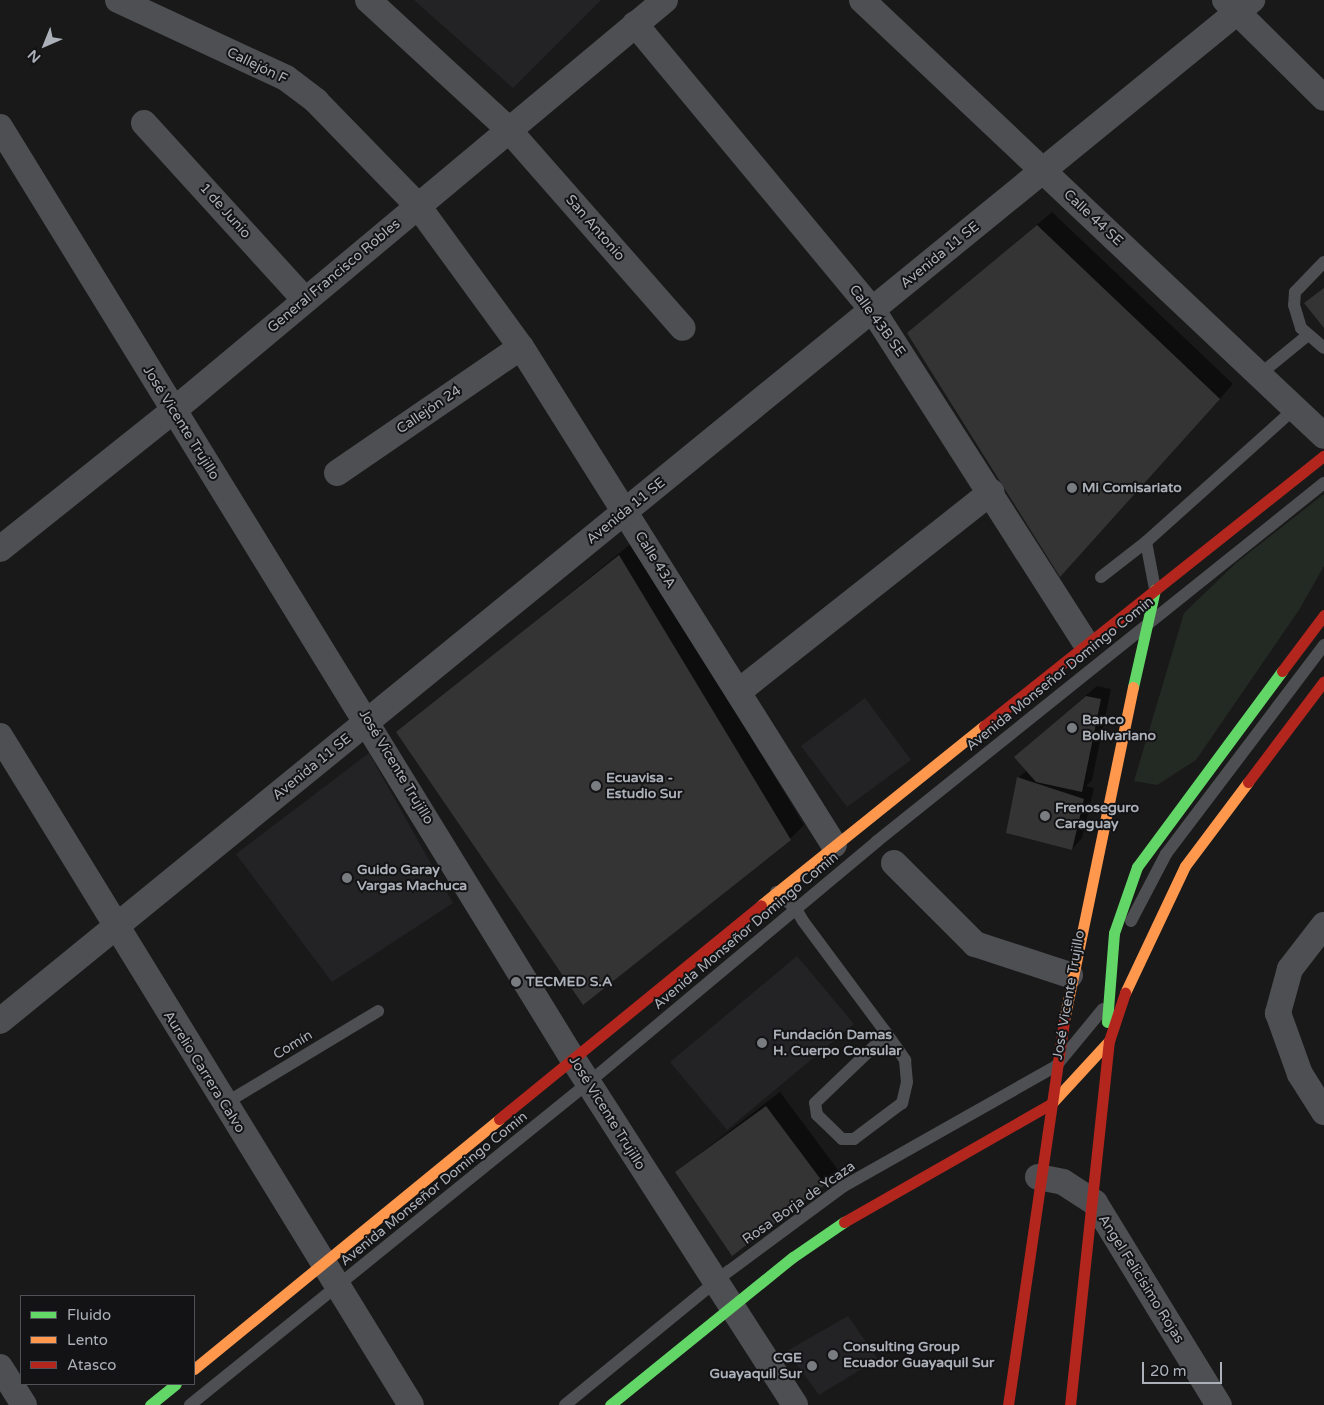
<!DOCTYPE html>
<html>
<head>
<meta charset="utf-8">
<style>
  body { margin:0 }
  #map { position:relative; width:1324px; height:1405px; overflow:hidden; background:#191919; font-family:"Varela Round",sans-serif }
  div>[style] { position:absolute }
  .built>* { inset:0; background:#232325 }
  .green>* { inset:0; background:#232923 }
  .shadow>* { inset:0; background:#0007 }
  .building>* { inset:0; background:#343434 }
  .lane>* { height:12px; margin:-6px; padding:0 6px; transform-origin:6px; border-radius:6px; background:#4e4f52 }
  .street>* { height:26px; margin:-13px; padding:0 13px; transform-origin:13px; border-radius:13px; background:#4e4f52 }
  .fast>* { height:11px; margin:-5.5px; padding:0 5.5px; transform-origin:5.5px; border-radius:5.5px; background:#63d668 }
  .slow>* { height:11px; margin:-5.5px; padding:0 5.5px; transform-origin:5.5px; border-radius:5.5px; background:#ff974d }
  .jam>* { height:11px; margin:-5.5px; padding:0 5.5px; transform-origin:5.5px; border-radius:5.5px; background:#b3261e }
  .dots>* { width:14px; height:14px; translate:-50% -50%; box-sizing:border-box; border:2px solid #131315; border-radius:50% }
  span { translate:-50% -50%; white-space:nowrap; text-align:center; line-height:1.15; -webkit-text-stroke:4px #131315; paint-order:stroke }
  .street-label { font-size:14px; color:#acb1b9 }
  .poi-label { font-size:14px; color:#acb1b9; font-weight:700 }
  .left { translate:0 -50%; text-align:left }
  .right { translate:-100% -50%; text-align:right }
  .legend { position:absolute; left:20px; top:1295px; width:175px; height:90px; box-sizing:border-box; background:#131315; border:1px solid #505257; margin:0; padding:6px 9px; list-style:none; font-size:15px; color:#acb1b9 }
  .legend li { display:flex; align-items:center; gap:10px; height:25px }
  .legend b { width:25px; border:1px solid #505257 }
  .north { position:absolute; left:20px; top:20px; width:50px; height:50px; -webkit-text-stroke:4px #131315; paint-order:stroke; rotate:224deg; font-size:14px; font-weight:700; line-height:20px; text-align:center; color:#acb1b9 }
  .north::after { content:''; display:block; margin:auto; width:18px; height:22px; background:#acb1b9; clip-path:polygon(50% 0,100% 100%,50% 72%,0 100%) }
  .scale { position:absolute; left:1142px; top:1362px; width:80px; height:22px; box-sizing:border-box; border:2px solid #acb1b9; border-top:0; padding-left:6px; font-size:15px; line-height:18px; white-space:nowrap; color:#acb1b9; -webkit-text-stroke:4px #131315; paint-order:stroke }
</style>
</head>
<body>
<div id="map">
  <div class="built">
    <i style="clip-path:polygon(414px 0,601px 0,513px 88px)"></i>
    <i style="clip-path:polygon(865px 698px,911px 760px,847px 807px,801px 746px)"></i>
    <i style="clip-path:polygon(369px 753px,453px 903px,332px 982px,236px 854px)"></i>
    <i style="clip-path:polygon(797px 956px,854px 1024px,727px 1130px,670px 1062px)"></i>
    <i style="clip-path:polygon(848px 1316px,878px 1359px,819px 1395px,787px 1351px)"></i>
  </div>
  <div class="green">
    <i style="clip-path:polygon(1324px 494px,1324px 566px,1299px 610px,1196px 760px,1157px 785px,1134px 781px,1184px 613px,1236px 563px)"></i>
  </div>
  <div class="shadow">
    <i style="clip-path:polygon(1052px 212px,1233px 384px,1061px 575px,909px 333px)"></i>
    <i style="clip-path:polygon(633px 542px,804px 825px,790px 839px,398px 733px)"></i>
    <i style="clip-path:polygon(1097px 686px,1111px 689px,1092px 780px,1086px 786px,1094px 788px,1082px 838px,1072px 849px,1018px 778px,1027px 770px,1026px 747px)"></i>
    <i style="clip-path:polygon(780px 1092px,838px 1170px,824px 1184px,676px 1172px)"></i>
  </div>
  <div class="building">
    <i style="clip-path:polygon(1037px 225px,1220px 399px,1060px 577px,907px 333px)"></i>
    <i style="clip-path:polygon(1324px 288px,1324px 328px,1304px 303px)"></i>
    <i style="clip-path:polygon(619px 555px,791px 840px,583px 1005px,396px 732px)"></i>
    <i style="clip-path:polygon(1086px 696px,1101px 699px,1082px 792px,1036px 782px,1014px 757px)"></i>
    <i style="clip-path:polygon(1017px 777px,1084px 799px,1072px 850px,1006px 833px)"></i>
    <i style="clip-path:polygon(766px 1106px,825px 1185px,732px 1256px,675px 1172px)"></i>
  </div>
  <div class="lane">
    <i style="left:1324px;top:262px;width:42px;rotate:134deg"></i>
    <i style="left:1295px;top:292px;width:13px;rotate:94deg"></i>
    <i style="left:1294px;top:305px;width:24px;rotate:73deg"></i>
    <i style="left:1301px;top:328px;width:30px;rotate:41deg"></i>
    <i style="left:1259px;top:375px;width:63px;rotate:-39.2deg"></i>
    <i style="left:1101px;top:577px;width:57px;rotate:-37.9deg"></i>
    <i style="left:1155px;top:589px;width:48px;rotate:-100.8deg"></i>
    <i style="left:1146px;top:542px;width:199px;rotate:-41.9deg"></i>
    <i style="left:776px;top:892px;width:26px;rotate:40deg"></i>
    <i style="left:796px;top:909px;width:14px;rotate:60deg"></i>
    <i style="left:803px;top:921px;width:141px;rotate:53.4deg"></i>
    <i style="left:887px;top:1034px;width:32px;rotate:55deg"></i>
    <i style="left:905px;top:1060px;width:22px;rotate:85deg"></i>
    <i style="left:907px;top:1082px;width:22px;rotate:103deg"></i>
    <i style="left:902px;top:1103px;width:60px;rotate:143.1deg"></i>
    <i style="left:854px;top:1139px;width:12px;rotate:180deg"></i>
    <i style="left:842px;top:1139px;width:35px;rotate:-136deg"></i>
    <i style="left:817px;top:1115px;width:12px;rotate:-99deg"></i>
    <i style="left:815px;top:1103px;width:100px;rotate:-43.8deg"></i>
    <i style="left:1131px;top:921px;width:76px;rotate:-62.4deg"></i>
    <i style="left:1166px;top:854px;width:262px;rotate:-52.9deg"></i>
    <i style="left:224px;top:1104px;width:180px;rotate:-31.1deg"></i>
    <i style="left:190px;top:1405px;width:512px;rotate:-38.97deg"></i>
    <i style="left:588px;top:1083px;width:376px;rotate:-39.9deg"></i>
    <i style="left:876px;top:842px;width:574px;rotate:-38.71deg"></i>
    <i style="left:565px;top:1405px;width:212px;rotate:-39.3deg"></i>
    <i style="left:729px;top:1271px;width:143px;rotate:-36.5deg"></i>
    <i style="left:844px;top:1186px;width:244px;rotate:-29.5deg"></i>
    <i style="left:1056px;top:1066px;width:74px;rotate:-50.5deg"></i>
  </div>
  <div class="street">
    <i style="left:118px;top:0;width:185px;rotate:24.9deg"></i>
    <i style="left:286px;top:78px;width:38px;rotate:37deg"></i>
    <i style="left:316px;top:101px;width:146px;rotate:45.8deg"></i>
    <i style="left:418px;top:206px;width:175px;rotate:53.9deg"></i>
    <i style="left:521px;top:347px;width:588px;rotate:57.85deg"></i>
    <i style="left:368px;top:0;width:189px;rotate:42.6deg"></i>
    <i style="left:507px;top:128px;width:266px;rotate:48.7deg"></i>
    <i style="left:862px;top:0;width:635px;rotate:43.34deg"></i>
    <i style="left:1225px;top:0;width:139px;rotate:44.7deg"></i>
    <i style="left:635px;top:24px;width:371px;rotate:50.3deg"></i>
    <i style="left:872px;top:309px;width:397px;rotate:57.4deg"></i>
    <i style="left:144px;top:123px;width:239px;rotate:47.7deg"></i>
    <i style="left:0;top:127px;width:1094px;rotate:58.42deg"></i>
    <i style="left:573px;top:1059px;width:411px;rotate:57.3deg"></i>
    <i style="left:337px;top:473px;width:223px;rotate:-34.4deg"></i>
    <i style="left:0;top:549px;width:221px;rotate:-38.6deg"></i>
    <i style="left:173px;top:411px;width:641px;rotate:-39.87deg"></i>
    <i style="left:738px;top:692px;width:323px;rotate:-38.3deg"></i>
    <i style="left:0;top:736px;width:785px;rotate:58.44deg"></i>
    <i style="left:894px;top:863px;width:115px;rotate:45deg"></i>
    <i style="left:975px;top:944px;width:100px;rotate:18.1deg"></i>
    <i style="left:1324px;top:925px;width:56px;rotate:127.7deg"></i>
    <i style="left:1290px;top:969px;width:46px;rotate:105.3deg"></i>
    <i style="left:1278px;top:1013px;width:65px;rotate:70.2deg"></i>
    <i style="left:1300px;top:1074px;width:45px;rotate:57.7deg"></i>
    <i style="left:0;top:1021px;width:1616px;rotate:-39.2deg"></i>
    <i style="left:1038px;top:1177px;width:25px;rotate:11deg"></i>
    <i style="left:1063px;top:1182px;width:38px;rotate:33deg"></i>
    <i style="left:1095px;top:1203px;width:237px;rotate:58.5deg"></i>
    <i style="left:0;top:1367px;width:45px;rotate:57.7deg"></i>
  </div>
  <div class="fast">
    <i style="left:1133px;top:687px;width:100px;rotate:-77.3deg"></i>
    <i style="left:1107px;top:1022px;width:89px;rotate:-85.5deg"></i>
    <i style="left:1114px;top:933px;width:70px;rotate:-70.8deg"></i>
    <i style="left:1137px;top:867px;width:244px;rotate:-53.5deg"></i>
    <i style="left:150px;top:1405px;width:33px;rotate:-39deg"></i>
    <i style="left:610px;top:1405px;width:235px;rotate:-39deg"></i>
    <i style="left:793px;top:1257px;width:62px;rotate:-34.5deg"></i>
  </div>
  <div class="slow">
    <i style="left:761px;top:905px;width:286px;rotate:-38.8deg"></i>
    <i style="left:1125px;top:993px;width:140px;rotate:-64.7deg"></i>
    <i style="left:1185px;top:866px;width:105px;rotate:-53.1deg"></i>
    <i style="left:1064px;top:1020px;width:340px;rotate:-78.3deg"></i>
    <i style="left:1051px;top:1104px;width:86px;rotate:-47.4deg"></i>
    <i style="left:194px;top:1369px;width:394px;rotate:-39.3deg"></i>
  </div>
  <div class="jam">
    <i style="left:1282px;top:671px;width:70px;rotate:-53.1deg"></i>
    <i style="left:984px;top:726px;width:434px;rotate:-38.5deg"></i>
    <i style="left:1248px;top:782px;width:126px;rotate:-53deg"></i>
    <i style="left:499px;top:1119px;width:338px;rotate:-39.2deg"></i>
    <i style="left:844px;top:1222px;width:238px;rotate:-29.7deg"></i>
    <i style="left:1008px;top:1405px;width:389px;rotate:-81.7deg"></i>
    <i style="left:1070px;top:1405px;width:366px;rotate:-83.9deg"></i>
    <i style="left:1109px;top:1041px;width:51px;rotate:-71.6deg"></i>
  </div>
  <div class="dots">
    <i style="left:1072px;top:488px;background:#797c81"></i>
    <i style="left:1072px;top:728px;background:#797c81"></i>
    <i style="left:596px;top:786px;background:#797c81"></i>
    <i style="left:1045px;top:816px;background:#797c81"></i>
    <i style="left:347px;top:878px;background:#797c81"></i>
    <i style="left:516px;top:982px;background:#797c81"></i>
    <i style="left:762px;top:1043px;background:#797c81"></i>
    <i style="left:833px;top:1355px;background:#797c81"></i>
    <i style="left:812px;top:1366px;background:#797c81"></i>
  </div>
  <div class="street-label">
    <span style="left:257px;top:66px;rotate:26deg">Callejón F</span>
    <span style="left:225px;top:211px;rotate:48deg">1 de Junio</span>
    <span style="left:1093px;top:218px;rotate:43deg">Calle 44 SE</span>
    <span style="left:595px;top:228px;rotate:49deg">San Antonio</span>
    <span style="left:940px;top:255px;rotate:-39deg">Avenida 11 SE</span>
    <span style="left:334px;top:276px;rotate:-40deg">General Francisco Robles</span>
    <span style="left:877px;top:321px;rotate:54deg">Calle 43B SE</span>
    <span style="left:429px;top:410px;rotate:-34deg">Callejón 24</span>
    <span style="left:181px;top:423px;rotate:58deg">José Vicente Trujillo</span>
    <span style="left:626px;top:511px;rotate:-39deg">Avenida 11 SE</span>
    <span style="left:655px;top:560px;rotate:58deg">Calle 43A</span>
    <span style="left:1060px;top:674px;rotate:-39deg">Avenida Monseñor Domingo Comin</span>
    <span style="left:312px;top:767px;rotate:-39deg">Avenida 11 SE</span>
    <span style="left:396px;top:767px;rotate:59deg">José Vicente Trujillo</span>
    <span style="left:746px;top:931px;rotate:-40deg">Avenida Monseñor Domingo Comin</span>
    <span style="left:1069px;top:995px;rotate:-80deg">José Vicente Trujillo</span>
    <span style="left:293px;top:1045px;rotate:-31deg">Comín</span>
    <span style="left:204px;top:1072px;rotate:58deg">Aurelio Carrera Calvo</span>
    <span style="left:607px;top:1113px;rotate:58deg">José Vicente Trujillo</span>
    <span style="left:434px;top:1189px;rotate:-39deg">Avenida Monseñor Domingo Comin</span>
    <span style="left:799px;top:1203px;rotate:-35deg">Rosa Borja de Ycaza</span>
    <span style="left:1141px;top:1279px;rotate:58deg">Angel Felicísimo Rojas</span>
  </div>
  <div class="poi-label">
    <span class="left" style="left:1082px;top:488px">Mi Comisariato</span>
    <span class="left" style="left:1082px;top:728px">Banco<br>Bolivariano</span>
    <span class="left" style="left:606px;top:786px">Ecuavisa -<br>Estudio Sur</span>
    <span class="left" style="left:1055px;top:816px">Frenoseguro<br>Caraguay</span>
    <span class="left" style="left:357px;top:878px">Guido Garay<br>Vargas Machuca</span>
    <span class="left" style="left:526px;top:982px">TECMED S.A</span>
    <span class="left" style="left:773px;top:1043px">Fundación Damas<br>H. Cuerpo Consular</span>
    <span class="left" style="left:843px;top:1355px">Consulting Group<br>Ecuador Guayaquil Sur</span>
    <span class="right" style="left:802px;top:1366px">CGE<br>Guayaquil Sur</span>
  </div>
  <ul class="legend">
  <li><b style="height:6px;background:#63d668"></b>Fluido</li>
  <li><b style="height:6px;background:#ff974d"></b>Lento</li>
  <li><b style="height:6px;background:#b3261e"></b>Atasco</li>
  </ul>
  <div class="north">N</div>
  <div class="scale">20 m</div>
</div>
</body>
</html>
